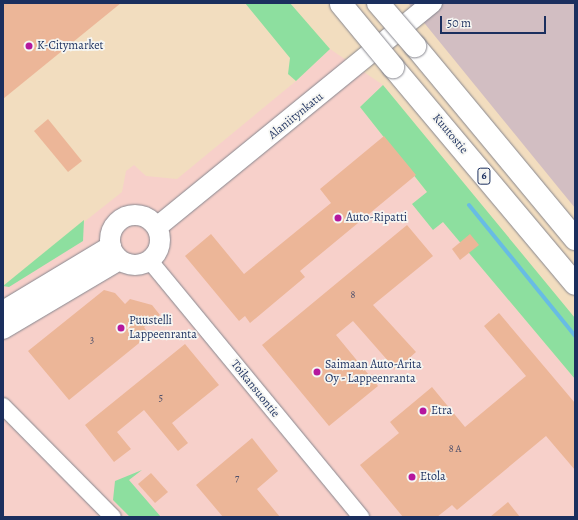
<!DOCTYPE html>
<html>
<head>
<meta charset="utf-8">
<style>
  body { margin:0 }
  #map { position:relative; width:578px; height:520px; overflow:hidden; background:#f2ddbf; font-family:Alegreya,serif }
  div>[style] { position:absolute }
  .built>* { inset:0; background:#f7d0ca }
  .industrial>* { inset:0; background:#d2bec2 }
  .green>* { inset:0; background:#8ddf9f }
  .stream>* { height:4px; margin:-2px; padding:0 2px; transform-origin:2px; border-radius:2px; background:#68bce4 }
  .building>* { inset:0; background:#ecb698 }
  .roads { filter:drop-shadow(0 0 1px #86868e) drop-shadow(0 0 1px #86868e) }
  .minor>* { height:16px; margin:-8px; padding:0 8px; transform-origin:8px; border-radius:8px; background:#fff }
  .major>* { height:20px; margin:-10px; padding:0 10px; transform-origin:10px; border-radius:10px; background:#fff }
  .major>.ring { margin:-10px; padding:0; box-sizing:content-box; background:none; border:20px solid #fff; border-radius:50% }
  .highway>* { height:22px; margin:-11px; padding:0 11px; transform-origin:11px; border-radius:11px; background:#fff }
  .bridges { filter:drop-shadow(0 0 1px #86868e) drop-shadow(0 0 1px #86868e) }
  .highway-bridge>* { height:22px; margin:-11px; padding:0 11px; transform-origin:11px; border-radius:11px; background:#fff }
  .dots>* { width:11px; height:11px; translate:-50% -50%; box-sizing:border-box; border:2px solid #f6f6f2; border-radius:50% }
  span { translate:-50% -50%; white-space:nowrap; text-align:center; line-height:1.15; -webkit-text-stroke:3.5px #f6f6f2; paint-order:stroke }
  .number-label { font-size:10px; color:#4f516c }
  .number-label span { -webkit-text-stroke-width:0 }
  .shield-label span { padding:1px 3px; background:#f6f6f2; border:1px solid; border-radius:3px; -webkit-text-stroke-width:0 }
  .shield-label { font-size:11px; color:#1b2f5e; font-weight:700 }
  .poi-label { font-size:12px; color:#1b2f5e }
  .left { translate:0 -50%; text-align:left }
  .street-label { font-size:12px; color:#1b2f5e }
  .frame { position:absolute; inset:0; border:4px solid #1b2f5e; pointer-events:none }
  .scale { position:absolute; left:440px; top:16px; width:106px; height:18px; box-sizing:border-box; border:2px solid #1b2f5e; border-top:0; padding-left:5px; font-size:12px; line-height:14px; white-space:nowrap; color:#1b2f5e; -webkit-text-stroke:3px #f6f6f2; paint-order:stroke }
</style>
</head>
<body>
<div id="map">
  <div class="built">
    <i style="clip-path:polygon(330px 49px,383px 85px,360px 107px,427px 193px,412px 204px,433px 229px,443px 222px,575px 379px,575px 517px,3px 517px,3px 286px,122px 192px,126px 171px,134px 165px,146px 176px,177px 179px,296px 81px)"></i>
  </div>
  <div class="industrial">
    <i style="clip-path:polygon(408px 3px,575px 3px,575px 208px)"></i>
  </div>
  <div class="green">
    <i style="clip-path:polygon(245px 3px,290px 3px,330px 49px,296px 81px,288px 74px,290px 58px)"></i>
    <i style="clip-path:polygon(383px 85px,575px 318px,575px 379px,443px 222px,433px 230px,412px 204px,427px 192px,360px 107px)"></i>
    <i style="clip-path:polygon(84px 220px,83px 241px,9px 287px,3px 286px)"></i>
    <i style="clip-path:polygon(142px 470px,129px 480px,161px 517px,130px 517px,113px 500px,115px 481px)"></i>
  </div>
  <div class="stream">
    <i style="left:469px;top:205px;width:169px;rotate:51deg"></i>
  </div>
  <div class="building">
    <i style="clip-path:polygon(3px 3px,121px 3px,3px 99px)"></i>
    <i style="clip-path:polygon(48px 119px,82px 161px,68px 172px,34px 131px)"></i>
    <i style="clip-path:polygon(384px 136px,416px 175px,300px 271px,305px 277px,250px 323px,245px 316px,239px 321px,185px 256px,211px 234px,244px 274px,331px 203px,320px 189px)"></i>
    <i style="clip-path:polygon(407px 225px,433px 256px,373px 305px,416px 352px,396px 370px,353px 321px,336px 335px,378px 386px,329px 426px,262px 345px)"></i>
    <i style="clip-path:polygon(470px 234px,479px 245px,460px 260px,452px 249px)"></i>
    <i style="clip-path:polygon(104px 290px,115px 293px,125px 304px,130px 299px,152px 305px,160px 315px,144px 327px,149px 335px,69px 400px,28px 351px)"></i>
    <i style="clip-path:polygon(499px 313px,575px 403px,575px 470px,546px 436px,457px 510px,452px 505px,437px 517px,403px 517px,360px 465px,399px 433px,390px 422px,432px 387px,465px 427px,526px 376px,484px 326px)"></i>
    <i style="clip-path:polygon(185px 344px,219px 385px,172px 423px,188px 443px,178px 451px,144px 410px,117px 432px,131px 449px,114px 462px,85px 425px)"></i>
    <i style="clip-path:polygon(252px 438px,278px 471px,257px 489px,280px 517px,223px 517px,196px 485px)"></i>
    <i style="clip-path:polygon(151px 473px,168px 492px,155px 503px,138px 484px)"></i>
    <i style="clip-path:polygon(508px 502px,520px 517px,490px 517px)"></i>
  </div>
  <div class="roads">
    <div class="minor">
      <i style="left:150px;top:261px;width:332px;rotate:50.5deg"></i>
      <i style="left:3px;top:406px;width:156px;rotate:45.3deg"></i>
    </div>
    <div class="major">
      <i class="ring" style="left:110px;top:215px;width:30px;height:30px"></i>
      <i style="left:157px;top:227px;width:355px;rotate:-39.2deg"></i>
      <i style="left:3px;top:311px;width:126px;rotate:-31deg"></i>
      <i style="left:3px;top:329px;width:135px;rotate:-30.7deg"></i>
    </div>
    <div class="highway">
      <i style="left:415px;top:46px;width:251px;rotate:50.3deg"></i>
      <i style="left:393px;top:67px;width:283px;rotate:50deg"></i>
    </div>
  </div>
  <div class="bridges">
    <div class="highway-bridge">
      <i style="left:378px;top:3px;width:57px;rotate:49.3deg"></i>
      <i style="left:341px;top:4px;width:82px;rotate:50.5deg"></i>
    </div>
  </div>
  <div class="dots">
    <i style="left:29px;top:46px;background:#b5179e"></i>
    <i style="left:338px;top:218px;background:#b5179e"></i>
    <i style="left:121px;top:328px;background:#b5179e"></i>
    <i style="left:317px;top:372px;background:#b5179e"></i>
    <i style="left:423px;top:411px;background:#b5179e"></i>
    <i style="left:412px;top:477px;background:#b5179e"></i>
  </div>
  <div class="number-label">
    <span style="left:353px;top:295px">8</span>
    <span style="left:92px;top:340px">3</span>
    <span style="left:161px;top:398px">5</span>
    <span style="left:455px;top:449px">8 A</span>
    <span style="left:237px;top:478px">7</span>
  </div>
  <div class="shield-label">
    <span style="left:484px;top:176px">6</span>
  </div>
  <div class="poi-label">
    <span class="left" style="left:37px;top:46px">K-Citymarket</span>
    <span class="left" style="left:346px;top:218px">Auto-Ripatti</span>
    <span class="left" style="left:129px;top:328px">Puustelli<br>Lappeenranta</span>
    <span class="left" style="left:325px;top:372px">Saimaan Auto-Arita<br>Oy - Lappeenranta</span>
    <span class="left" style="left:431px;top:411px">Etra</span>
    <span class="left" style="left:420px;top:477px">Etola</span>
  </div>
  <div class="street-label">
    <span style="left:296px;top:116px;rotate:-39deg">Alaniitynkatu</span>
    <span style="left:450px;top:134px;rotate:50deg">Kuutostie</span>
    <span style="left:255px;top:389px;rotate:51deg">Toikansuontie</span>
  </div>
  <div class="frame"></div>
  <div class="scale">50 m</div>
</div>
</body>
</html>
